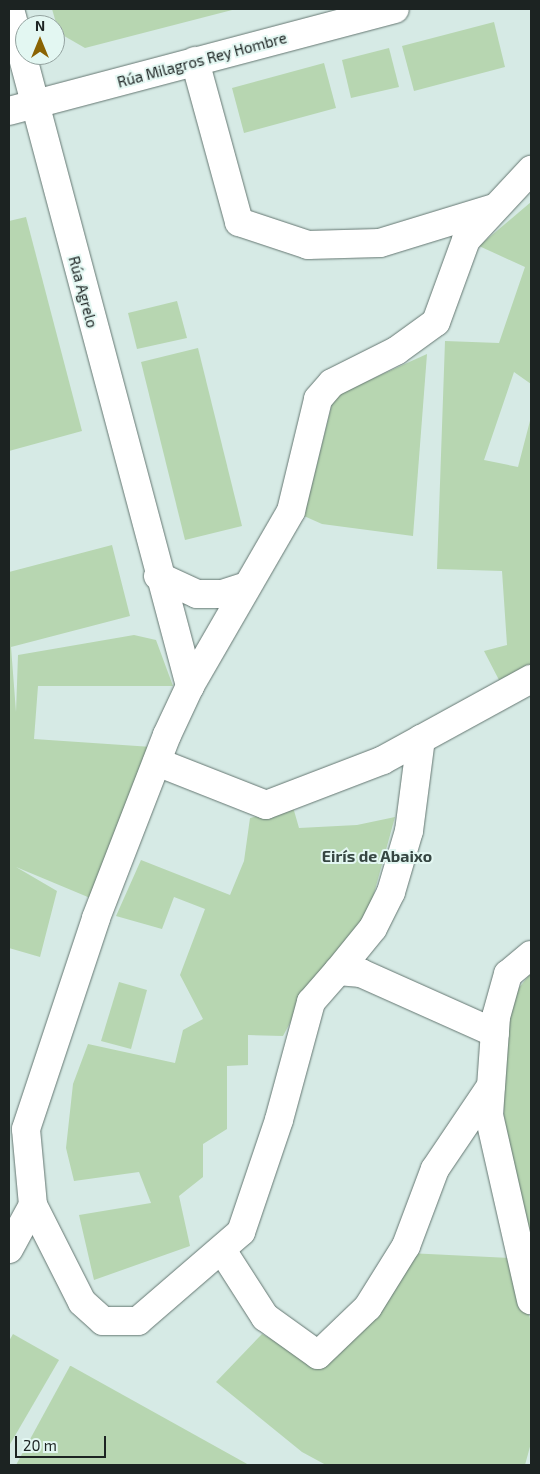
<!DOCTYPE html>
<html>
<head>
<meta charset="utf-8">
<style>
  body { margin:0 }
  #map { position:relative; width:540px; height:1474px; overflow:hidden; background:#d6eae5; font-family:"Exo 2",sans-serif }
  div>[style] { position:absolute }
  .green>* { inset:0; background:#b7d6b1 }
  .roads { filter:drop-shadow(0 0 1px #657772) drop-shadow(0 0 1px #657772) }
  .street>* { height:28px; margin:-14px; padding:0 14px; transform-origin:14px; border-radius:14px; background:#fff }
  span { translate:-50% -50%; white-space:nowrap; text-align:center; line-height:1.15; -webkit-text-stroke:4px #e3f7f2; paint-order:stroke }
  .street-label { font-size:15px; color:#1c2322 }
  .neighbourhood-label { font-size:16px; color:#364642; font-weight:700 }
  .frame { position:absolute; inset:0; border:10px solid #1c2322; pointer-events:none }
  .north { position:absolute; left:15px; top:15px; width:50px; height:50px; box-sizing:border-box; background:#e3f7f2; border:1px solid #93a29f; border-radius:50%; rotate:0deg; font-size:14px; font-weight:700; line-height:20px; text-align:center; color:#1c2322 }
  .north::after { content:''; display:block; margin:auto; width:18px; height:22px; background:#8a6303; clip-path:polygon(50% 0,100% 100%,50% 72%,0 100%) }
  .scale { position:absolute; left:15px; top:1436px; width:91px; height:22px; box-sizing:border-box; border:2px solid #1c2322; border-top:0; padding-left:6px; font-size:15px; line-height:18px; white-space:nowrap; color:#1c2322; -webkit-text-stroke:4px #e3f7f2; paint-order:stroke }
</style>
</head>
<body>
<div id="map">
  <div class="green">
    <i style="clip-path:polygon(52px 9px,236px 9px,85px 48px,59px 33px)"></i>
    <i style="clip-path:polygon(494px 22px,505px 67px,414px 91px,402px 46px)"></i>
    <i style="clip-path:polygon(389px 48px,399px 87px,351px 98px,342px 60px)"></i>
    <i style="clip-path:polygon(324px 63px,336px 108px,244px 133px,232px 88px)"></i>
    <i style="clip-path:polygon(531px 202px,531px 384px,514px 372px,484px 460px,518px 467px,531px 417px,531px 665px,499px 680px,484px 651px,507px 645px,502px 571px,437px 569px,445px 341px,499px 343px,525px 267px,479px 246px)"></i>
    <i style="clip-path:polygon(26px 217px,82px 431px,9px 451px,9px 221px)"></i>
    <i style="clip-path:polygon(177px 301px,187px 338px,137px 349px,128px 313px)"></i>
    <i style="clip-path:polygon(198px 348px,242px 526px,185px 540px,141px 362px)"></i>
    <i style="clip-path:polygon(427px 354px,413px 536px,322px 524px,304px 516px,334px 396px)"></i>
    <i style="clip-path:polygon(112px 545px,130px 616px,11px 647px,16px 712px,18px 655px,134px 635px,156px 640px,173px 686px,38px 686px,34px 739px,152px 747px,95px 900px,16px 867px,57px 891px,40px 957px,9px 948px,9px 572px)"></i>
    <i style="clip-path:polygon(293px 807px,299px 828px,357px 825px,395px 817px,367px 919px,305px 995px,283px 1036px,248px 1035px,248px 1065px,227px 1066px,227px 1129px,203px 1144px,203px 1177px,179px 1196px,190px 1246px,94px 1280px,79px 1215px,151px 1203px,139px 1172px,74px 1181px,66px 1148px,73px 1084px,88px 1044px,175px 1063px,183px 1030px,203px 1019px,180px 975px,205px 909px,174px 897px,162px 929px,116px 916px,141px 860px,230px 895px,244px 861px,250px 818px)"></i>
    <i style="clip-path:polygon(531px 973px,531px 1243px,504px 1117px,504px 1046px,513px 995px)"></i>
    <i style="clip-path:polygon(119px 982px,147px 990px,131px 1049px,101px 1041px)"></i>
    <i style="clip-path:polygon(408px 1253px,512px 1258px,531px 1322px,531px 1443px,525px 1465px,326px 1465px,302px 1452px,216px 1382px,262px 1334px,318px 1365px,390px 1299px)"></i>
    <i style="clip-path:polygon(13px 1334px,59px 1360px,9px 1446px,9px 1341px)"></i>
    <i style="clip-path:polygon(70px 1366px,71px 1366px,249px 1465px,16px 1465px)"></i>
  </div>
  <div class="roads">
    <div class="street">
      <i style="left:10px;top:9px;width:701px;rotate:75.11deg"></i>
      <i style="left:195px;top:61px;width:167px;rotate:74.7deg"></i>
      <i style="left:239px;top:222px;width:73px;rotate:18.4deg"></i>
      <i style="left:308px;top:245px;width:72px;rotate:-1.6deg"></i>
      <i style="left:380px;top:243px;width:119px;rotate:-17.1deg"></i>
      <i style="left:9px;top:111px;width:399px;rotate:-14.8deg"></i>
      <i style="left:158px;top:576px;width:43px;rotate:24.8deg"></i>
      <i style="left:197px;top:594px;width:25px"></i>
      <i style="left:222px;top:594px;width:26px;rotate:-18deg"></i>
      <i style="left:157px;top:762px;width:117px;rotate:21.5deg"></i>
      <i style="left:266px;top:805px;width:125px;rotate:-21deg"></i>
      <i style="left:383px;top:760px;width:169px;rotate:-28.7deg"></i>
      <i style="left:531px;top:955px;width:30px;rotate:140deg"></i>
      <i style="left:508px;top:974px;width:45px;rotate:105.6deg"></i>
      <i style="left:496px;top:1017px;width:98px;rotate:94.1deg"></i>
      <i style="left:489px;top:1115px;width:190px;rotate:77.2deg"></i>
      <i style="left:338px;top:971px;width:55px;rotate:-50.9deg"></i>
      <i style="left:373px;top:928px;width:40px;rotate:-63.4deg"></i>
      <i style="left:391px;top:892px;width:64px;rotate:-73.6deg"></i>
      <i style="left:409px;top:831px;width:93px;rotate:-82.6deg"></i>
      <i style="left:495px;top:1033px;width:147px;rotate:-155.9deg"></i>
      <i style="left:361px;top:973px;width:23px;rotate:-175deg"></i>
      <i style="left:338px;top:971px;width:41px;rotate:131.1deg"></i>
      <i style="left:311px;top:1002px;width:122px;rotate:105.2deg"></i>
      <i style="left:279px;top:1120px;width:118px;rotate:108.7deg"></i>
      <i style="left:241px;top:1232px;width:136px;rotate:139.2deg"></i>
      <i style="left:138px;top:1321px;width:35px;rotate:180deg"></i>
      <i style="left:103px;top:1321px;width:28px;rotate:-138deg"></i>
      <i style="left:82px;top:1302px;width:109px;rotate:-116.8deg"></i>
      <i style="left:33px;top:1205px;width:76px;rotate:-95.3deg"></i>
      <i style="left:26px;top:1129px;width:222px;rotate:-71.6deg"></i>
      <i style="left:96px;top:918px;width:196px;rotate:-68.8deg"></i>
      <i style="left:167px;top:735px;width:54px;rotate:-64.9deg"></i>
      <i style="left:190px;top:686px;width:202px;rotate:-60deg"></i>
      <i style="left:291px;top:511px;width:115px;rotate:-76.4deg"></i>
      <i style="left:318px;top:399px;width:21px;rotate:-49deg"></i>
      <i style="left:332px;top:383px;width:72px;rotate:-26.6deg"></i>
      <i style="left:396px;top:351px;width:49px;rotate:-35.9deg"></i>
      <i style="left:436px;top:322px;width:87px;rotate:-69.9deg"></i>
      <i style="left:466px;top:240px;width:96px;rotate:-47.1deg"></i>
      <i style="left:9px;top:1249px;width:50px;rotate:-61.4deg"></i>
      <i style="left:222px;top:1250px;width:80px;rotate:57.3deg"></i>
      <i style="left:265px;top:1317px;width:65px;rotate:35.6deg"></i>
      <i style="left:318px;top:1355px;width:69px;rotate:-43.8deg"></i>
      <i style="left:368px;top:1307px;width:72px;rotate:-58.1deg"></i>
      <i style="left:406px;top:1246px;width:82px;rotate:-69.4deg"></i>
      <i style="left:435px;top:1169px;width:100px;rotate:-56deg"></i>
    </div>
  </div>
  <div class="street-label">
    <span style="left:202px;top:60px;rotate:-15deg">Rúa Milagros Rey Hombre</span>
    <span style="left:83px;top:292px;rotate:75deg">Rúa Agrelo</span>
  </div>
  <div class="neighbourhood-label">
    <span style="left:377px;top:856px">Eirís de Abaixo</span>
  </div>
  <div class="frame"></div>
  <div class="north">N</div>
  <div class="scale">20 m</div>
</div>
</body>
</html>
